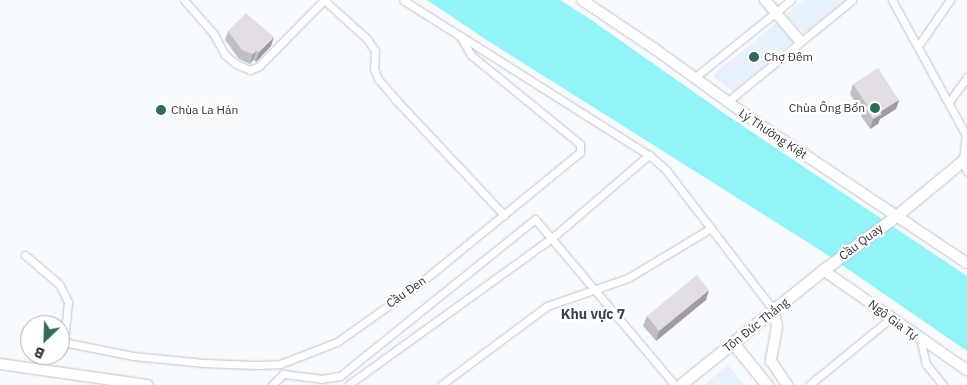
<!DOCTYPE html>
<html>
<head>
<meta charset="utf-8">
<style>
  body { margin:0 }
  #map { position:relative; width:967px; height:385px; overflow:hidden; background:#f8fbfe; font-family:"IBM Plex Sans",sans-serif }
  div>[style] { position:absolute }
  .built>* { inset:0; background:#e6f1fc }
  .water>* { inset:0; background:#92f4f9 }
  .roads { filter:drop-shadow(0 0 1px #bdc4cc) drop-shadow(0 0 1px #bdc4cc) }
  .street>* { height:7px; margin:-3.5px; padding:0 3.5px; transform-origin:3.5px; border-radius:3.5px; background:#fff }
  .secondary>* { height:10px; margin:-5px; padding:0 5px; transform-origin:5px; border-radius:5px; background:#fff }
  .primary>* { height:11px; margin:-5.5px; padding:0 5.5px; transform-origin:5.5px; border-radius:5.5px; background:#fff }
  .wall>* { inset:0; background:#c3bec6 }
  .shaded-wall>* { inset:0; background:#9f9ba1 }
  .building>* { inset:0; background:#e3dde6 }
  .dots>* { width:14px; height:14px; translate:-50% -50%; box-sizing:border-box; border:2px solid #fff; border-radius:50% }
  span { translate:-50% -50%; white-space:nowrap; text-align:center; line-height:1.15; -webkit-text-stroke:4.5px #fff; paint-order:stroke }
  .poi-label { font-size:12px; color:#303336 }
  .left { translate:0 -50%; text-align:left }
  .right { translate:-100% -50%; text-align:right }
  .street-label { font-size:12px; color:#303336 }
  .neighbourhood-label { font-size:14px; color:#3d434a; font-weight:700 }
  .north { position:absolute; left:20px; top:315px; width:50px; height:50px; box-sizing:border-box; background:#fff; border:1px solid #acadaf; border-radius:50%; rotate:204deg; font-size:14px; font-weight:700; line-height:20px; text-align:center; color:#303336 }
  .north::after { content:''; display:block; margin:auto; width:18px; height:22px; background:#2e6c58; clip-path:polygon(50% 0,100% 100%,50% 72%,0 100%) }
</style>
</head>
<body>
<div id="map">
  <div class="built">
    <i style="clip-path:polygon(803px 0,846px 0,808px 31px,803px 32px,786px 14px)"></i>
    <i style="clip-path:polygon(778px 22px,793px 41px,733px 92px,714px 77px,715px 73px)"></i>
    <i style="clip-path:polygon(728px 365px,744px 385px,704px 385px)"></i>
  </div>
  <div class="water">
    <i style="clip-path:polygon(427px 0,560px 0,587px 17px,728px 116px,967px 276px,967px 351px,823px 252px,485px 39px)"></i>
  </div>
  <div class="roads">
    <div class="street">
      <i style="left:184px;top:0;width:44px;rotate:48.7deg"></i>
      <i style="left:213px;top:33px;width:25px;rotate:61deg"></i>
      <i style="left:225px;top:55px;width:14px;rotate:39deg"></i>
      <i style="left:236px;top:64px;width:15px;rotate:23deg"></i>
      <i style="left:250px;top:70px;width:10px;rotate:-24deg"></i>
      <i style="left:259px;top:66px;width:93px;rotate:-45.4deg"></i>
      <i style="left:324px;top:0;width:58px;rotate:42.2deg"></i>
      <i style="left:367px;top:39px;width:14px;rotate:56deg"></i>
      <i style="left:375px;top:51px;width:18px;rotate:93deg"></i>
      <i style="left:374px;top:69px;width:11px;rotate:68deg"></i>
      <i style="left:378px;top:79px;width:28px;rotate:49deg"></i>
      <i style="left:396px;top:100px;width:158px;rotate:46.8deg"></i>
      <i style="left:892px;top:0;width:154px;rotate:61.3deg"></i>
      <i style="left:966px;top:135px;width:26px;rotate:97deg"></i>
      <i style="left:963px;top:161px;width:11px;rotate:68deg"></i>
      <i style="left:462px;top:37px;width:221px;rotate:32.3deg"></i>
      <i style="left:649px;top:155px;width:23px;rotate:41deg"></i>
      <i style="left:666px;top:170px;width:178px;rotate:52.5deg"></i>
      <i style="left:918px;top:46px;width:56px;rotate:-55.2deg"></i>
      <i style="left:694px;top:78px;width:124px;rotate:-38.8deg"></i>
      <i style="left:727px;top:102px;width:161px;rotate:-39.2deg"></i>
      <i style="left:949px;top:102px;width:31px;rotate:-54deg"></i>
      <i style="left:25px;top:255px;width:45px;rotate:40.5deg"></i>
      <i style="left:59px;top:284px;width:20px;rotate:63deg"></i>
      <i style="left:68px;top:302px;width:37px;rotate:96deg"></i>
      <i style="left:64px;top:339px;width:6px;rotate:45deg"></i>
      <i style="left:68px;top:343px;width:66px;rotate:11.3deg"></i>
      <i style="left:133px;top:356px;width:71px;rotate:5.6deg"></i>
      <i style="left:204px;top:363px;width:52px;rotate:2.2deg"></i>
      <i style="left:256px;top:365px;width:24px;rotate:-2deg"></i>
      <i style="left:280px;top:364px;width:61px;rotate:-21.1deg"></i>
      <i style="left:337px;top:342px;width:100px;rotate:-35.3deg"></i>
      <i style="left:419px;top:284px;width:208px;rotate:-39.3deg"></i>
      <i style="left:580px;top:152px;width:8px;rotate:-90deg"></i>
      <i style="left:580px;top:144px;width:141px;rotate:-140.8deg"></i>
      <i style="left:471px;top:55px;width:22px;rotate:-120deg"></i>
      <i style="left:460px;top:36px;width:67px;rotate:-147.7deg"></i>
      <i style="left:920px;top:338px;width:27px;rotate:77deg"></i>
      <i style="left:926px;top:364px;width:27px;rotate:51deg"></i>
      <i style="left:272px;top:385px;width:16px;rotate:-45deg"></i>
      <i style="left:283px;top:374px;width:38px;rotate:7deg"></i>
      <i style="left:321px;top:379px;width:19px;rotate:-9deg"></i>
      <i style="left:340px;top:376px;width:250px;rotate:-38.8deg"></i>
      <i style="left:535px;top:219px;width:217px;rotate:49.9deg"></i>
      <i style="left:348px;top:385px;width:251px;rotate:-35.8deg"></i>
      <i style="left:552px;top:238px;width:128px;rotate:-40.6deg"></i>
      <i style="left:441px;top:385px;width:132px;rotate:-36.7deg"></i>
      <i style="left:547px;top:306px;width:86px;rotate:-19.1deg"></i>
      <i style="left:628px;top:278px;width:97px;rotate:-31.1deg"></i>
      <i style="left:809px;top:385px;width:106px;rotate:-39.3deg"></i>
    </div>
    <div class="secondary">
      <i style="left:582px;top:0;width:88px;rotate:33.9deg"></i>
      <i style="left:655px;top:49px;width:121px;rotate:35.9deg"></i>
      <i style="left:753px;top:120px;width:257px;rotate:33.8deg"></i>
      <i style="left:765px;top:0;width:54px;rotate:49.5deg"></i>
      <i style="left:823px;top:270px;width:175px;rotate:34.8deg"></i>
      <i style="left:774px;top:312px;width:14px;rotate:78deg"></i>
      <i style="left:777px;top:326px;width:36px;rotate:100deg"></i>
      <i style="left:771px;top:361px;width:29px;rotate:56deg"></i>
      <i style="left:0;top:364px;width:149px;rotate:8.1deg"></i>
    </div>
    <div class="primary">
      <i style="left:733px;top:343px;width:54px;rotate:51deg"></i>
      <i style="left:680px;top:385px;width:184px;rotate:-38.8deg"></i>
      <i style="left:823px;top:270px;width:91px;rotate:-36.5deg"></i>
      <i style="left:896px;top:216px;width:92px;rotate:-39.7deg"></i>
    </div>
  </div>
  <div class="wall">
    <i style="clip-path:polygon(228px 31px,271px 46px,256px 62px,253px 60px,250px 64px,239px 59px,225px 40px)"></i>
    <i style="clip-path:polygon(853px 84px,899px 100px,896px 109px,880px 119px,878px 124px,870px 129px,861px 116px,862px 113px,850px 94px)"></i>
    <i style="clip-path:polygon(706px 300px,656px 341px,643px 326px,647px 316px)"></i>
  </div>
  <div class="shaded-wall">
    <i style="clip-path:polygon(274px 37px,271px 46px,256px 62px,259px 52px)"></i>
    <i style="clip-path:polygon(256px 51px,253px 60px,250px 64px,253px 54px)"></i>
    <i style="clip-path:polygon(899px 100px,896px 109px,880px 119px,878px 124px,870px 129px,873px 119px,880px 112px)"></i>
    <i style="clip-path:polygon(709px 290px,706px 300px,656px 341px,659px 331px)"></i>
  </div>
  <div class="building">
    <i style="clip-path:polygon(246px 13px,274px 37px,259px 52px,256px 51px,253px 54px,242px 50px,228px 31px)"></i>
    <i style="clip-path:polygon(878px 68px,899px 100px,880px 112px,882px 114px,873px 119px,865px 107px,867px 105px,853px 84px)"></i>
    <i style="clip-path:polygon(697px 275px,709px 290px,659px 331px,647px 316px)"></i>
  </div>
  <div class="dots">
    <i style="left:754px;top:57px;background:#2e6c58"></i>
    <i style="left:875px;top:108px;background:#2e6c58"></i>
    <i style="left:161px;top:110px;background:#2e6c58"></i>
  </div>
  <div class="poi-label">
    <span class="left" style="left:764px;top:57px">Chợ Đêm</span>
    <span class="right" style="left:865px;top:108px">Chùa Ông Bổn</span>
    <span class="left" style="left:171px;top:110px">Chùa La Hán</span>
  </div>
  <div class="street-label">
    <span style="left:773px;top:134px;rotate:34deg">Lý Thường Kiệt</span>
    <span style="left:861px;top:242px;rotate:-37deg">Cầu Quay</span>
    <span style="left:406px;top:292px;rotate:-35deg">Cầu Đen</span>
    <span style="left:893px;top:320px;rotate:37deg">Ngô Gia Tự</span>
    <span style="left:756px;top:325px;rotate:-38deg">Tôn Đức Thắng</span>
  </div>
  <div class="neighbourhood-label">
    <span style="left:593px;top:314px">Khu vực 7</span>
  </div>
  <div class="north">B</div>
</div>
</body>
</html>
